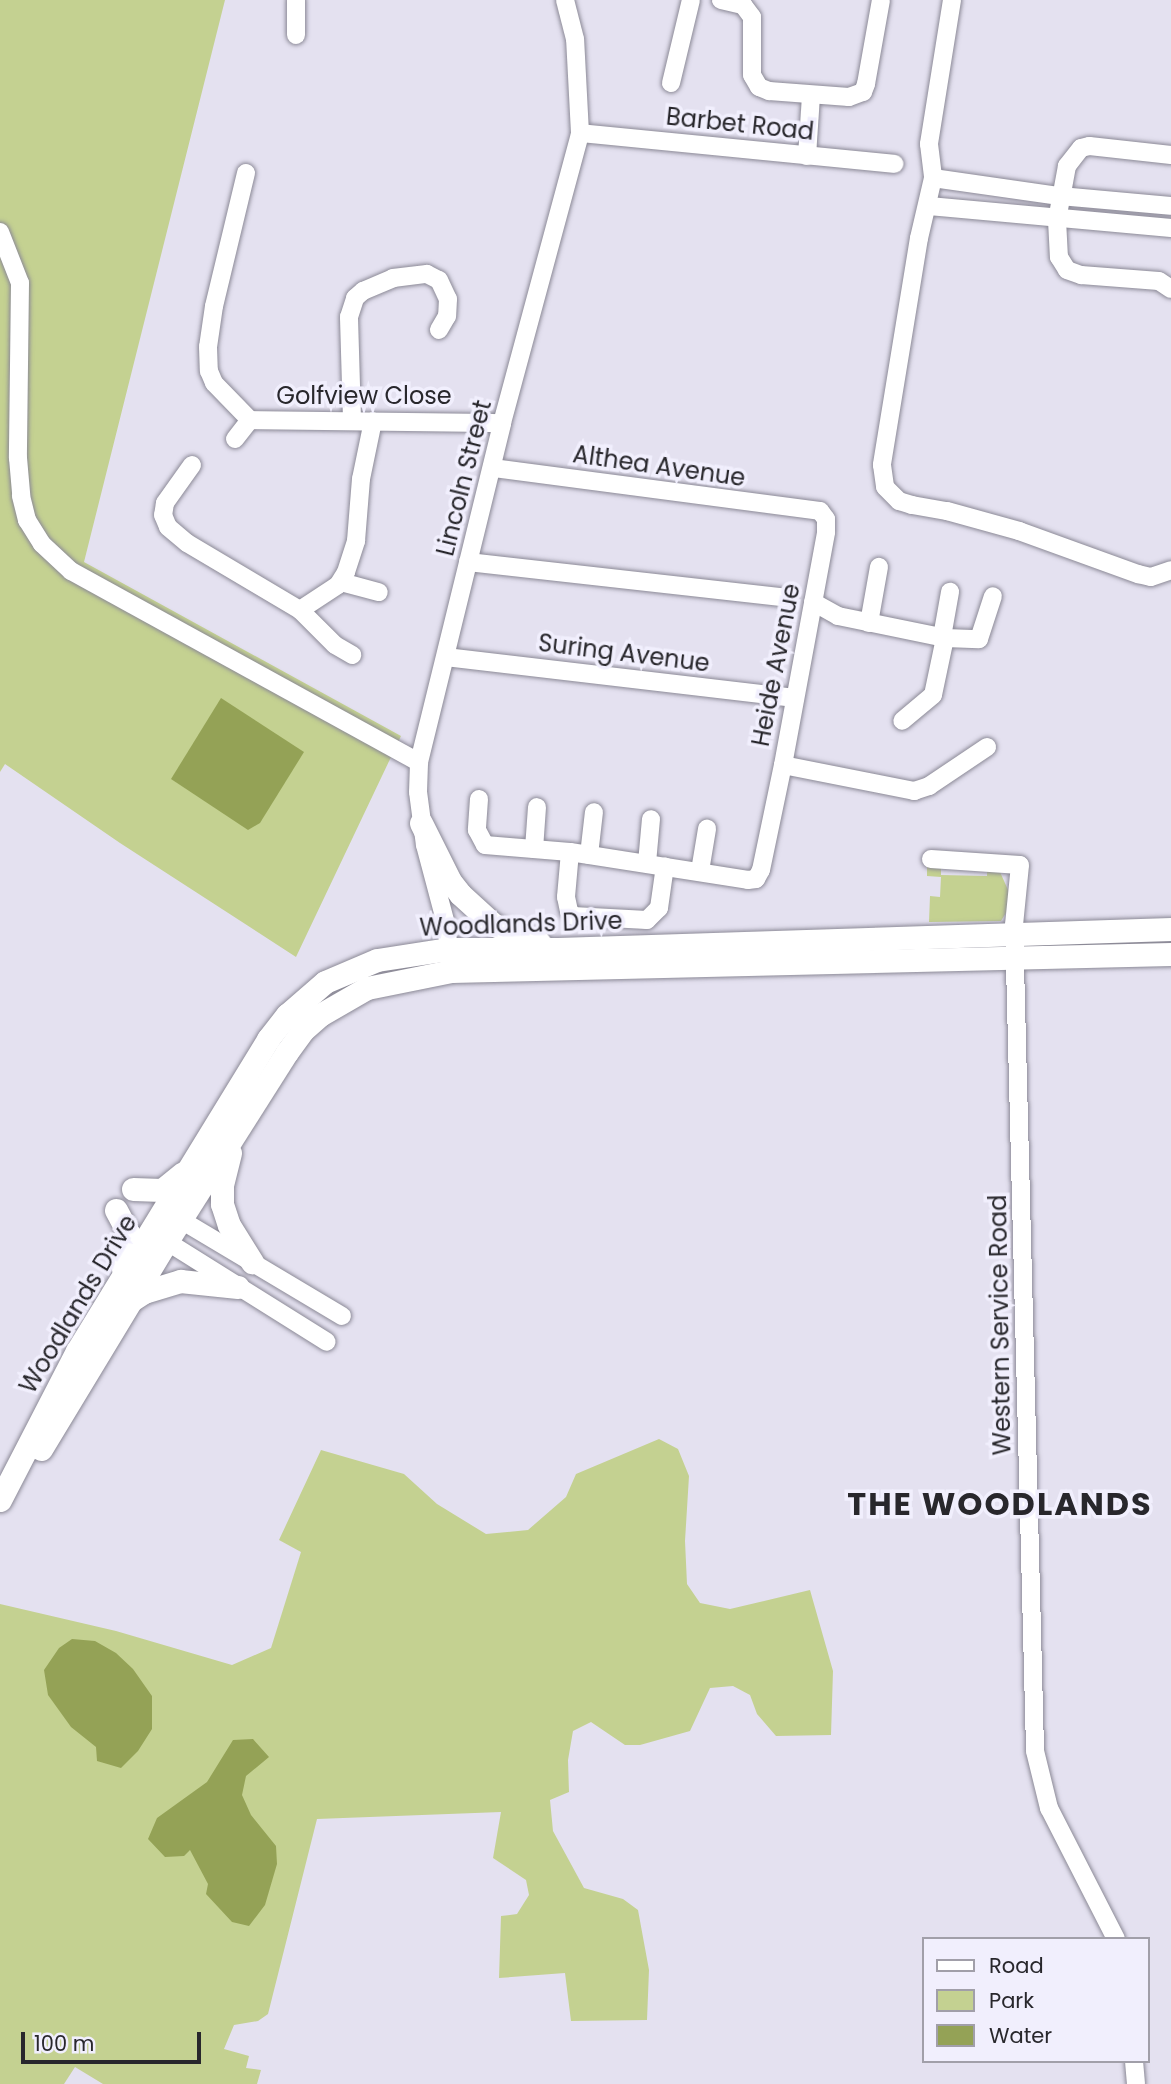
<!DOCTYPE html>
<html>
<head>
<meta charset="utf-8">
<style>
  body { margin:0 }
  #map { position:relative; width:1171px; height:2084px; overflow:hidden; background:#e4e1f0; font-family:Poppins,sans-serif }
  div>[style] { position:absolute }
  .green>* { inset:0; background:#c4d191 }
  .water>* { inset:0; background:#94a256 }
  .roads { filter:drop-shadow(0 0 2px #8b8996) drop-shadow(0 0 2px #8b8996) }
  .minor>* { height:18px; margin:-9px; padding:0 9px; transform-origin:9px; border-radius:9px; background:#fff }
  .major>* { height:23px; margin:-11.5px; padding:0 11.5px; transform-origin:11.5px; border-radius:11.5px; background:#fff }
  span { translate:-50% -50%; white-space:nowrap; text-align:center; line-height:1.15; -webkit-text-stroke:7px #f1effd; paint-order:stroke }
  .street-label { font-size:24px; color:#28272c }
  .district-label { font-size:32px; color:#28272c; font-weight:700; letter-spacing:2px }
  .legend { position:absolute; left:922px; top:1937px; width:228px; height:126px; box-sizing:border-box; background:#f1effd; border:2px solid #a19fa9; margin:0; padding:9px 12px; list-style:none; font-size:21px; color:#28272c }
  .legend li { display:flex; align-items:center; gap:14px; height:35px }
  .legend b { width:35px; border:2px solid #a19fa9 }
  .scale { position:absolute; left:21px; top:2032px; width:180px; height:32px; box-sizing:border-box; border:4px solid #28272c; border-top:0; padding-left:9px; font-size:21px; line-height:24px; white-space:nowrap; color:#28272c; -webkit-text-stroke:5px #f1effd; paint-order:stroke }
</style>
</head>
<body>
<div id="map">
  <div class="green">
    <i style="clip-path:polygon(0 0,225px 0,84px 562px,401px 736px,296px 957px,120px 843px,5px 764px,0 772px)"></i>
    <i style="clip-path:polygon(927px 864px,941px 865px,941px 875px,987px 876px,987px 865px,1000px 872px,1009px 892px,1007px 911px,1001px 921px,929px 922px,930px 896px,940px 897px,941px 877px,927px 876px)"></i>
    <i style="clip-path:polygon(659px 1439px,678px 1449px,689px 1476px,685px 1541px,687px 1584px,700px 1603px,730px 1609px,810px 1590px,833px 1671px,831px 1735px,776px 1736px,757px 1714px,750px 1695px,733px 1686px,710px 1688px,690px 1731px,640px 1745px,625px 1745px,591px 1722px,573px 1731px,568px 1760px,569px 1792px,550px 1800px,553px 1831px,584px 1888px,623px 1899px,638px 1910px,649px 1970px,647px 2020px,571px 2021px,565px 1973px,499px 1978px,501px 1916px,517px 1914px,529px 1895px,526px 1880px,493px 1858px,501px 1812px,317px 1819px,268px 2014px,258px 2021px,234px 2025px,224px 2049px,249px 2056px,246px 2068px,261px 2070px,257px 2084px,103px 2084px,75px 2067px,64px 2084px,0 2084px,0 1604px,116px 1631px,232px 1665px,271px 1648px,301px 1552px,279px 1540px,321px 1450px,404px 1474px,437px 1504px,486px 1534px,528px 1530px,566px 1497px,576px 1474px)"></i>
  </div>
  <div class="water">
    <i style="clip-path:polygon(221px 698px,304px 752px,260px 823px,248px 830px,171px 779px)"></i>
    <i style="clip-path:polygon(72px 1639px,95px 1641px,116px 1653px,133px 1669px,152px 1696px,152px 1729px,138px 1751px,121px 1768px,97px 1761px,96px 1747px,71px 1727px,48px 1695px,44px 1670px,59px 1648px)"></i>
    <i style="clip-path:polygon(253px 1739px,269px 1757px,246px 1776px,242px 1795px,251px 1815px,276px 1846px,277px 1864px,265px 1905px,249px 1926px,232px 1922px,206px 1894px,208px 1884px,190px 1850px,184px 1856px,165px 1857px,148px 1839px,157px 1818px,207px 1782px,233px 1740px)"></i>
  </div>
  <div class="roads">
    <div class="minor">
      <i style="left:721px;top:0;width:23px;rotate:13deg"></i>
      <i style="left:743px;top:5px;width:15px;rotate:53deg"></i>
      <i style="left:752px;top:17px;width:58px;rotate:90deg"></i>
      <i style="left:752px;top:75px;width:14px;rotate:60deg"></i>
      <i style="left:759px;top:87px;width:11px;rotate:22deg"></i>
      <i style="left:769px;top:91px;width:80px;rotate:4.3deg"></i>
      <i style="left:849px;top:97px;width:15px;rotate:-20deg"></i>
      <i style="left:863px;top:92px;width:9px;rotate:-69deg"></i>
      <i style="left:866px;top:84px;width:85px;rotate:-79.9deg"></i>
      <i style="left:952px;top:0;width:146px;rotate:99.1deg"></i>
      <i style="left:929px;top:144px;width:34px;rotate:83deg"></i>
      <i style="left:933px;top:178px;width:62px;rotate:103.1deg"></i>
      <i style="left:919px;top:238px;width:230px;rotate:99.3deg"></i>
      <i style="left:882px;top:465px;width:22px;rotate:82deg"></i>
      <i style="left:885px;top:487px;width:20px;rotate:45deg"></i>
      <i style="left:899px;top:501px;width:14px;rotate:17deg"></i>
      <i style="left:912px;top:505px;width:36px;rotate:10deg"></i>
      <i style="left:947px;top:511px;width:75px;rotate:15.5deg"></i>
      <i style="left:1019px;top:531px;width:127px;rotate:19.9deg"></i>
      <i style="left:1138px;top:574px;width:13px;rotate:13deg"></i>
      <i style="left:1151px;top:577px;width:21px;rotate:-19deg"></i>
      <i style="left:296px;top:35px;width:35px;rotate:-90deg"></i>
      <i style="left:671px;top:83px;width:85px;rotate:-76.5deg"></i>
      <i style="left:580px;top:133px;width:316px;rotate:5.6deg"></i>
      <i style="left:1171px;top:155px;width:82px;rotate:-173.7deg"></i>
      <i style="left:1089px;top:146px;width:8px;rotate:166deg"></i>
      <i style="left:1081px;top:148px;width:23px;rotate:128deg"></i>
      <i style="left:1067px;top:166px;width:55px;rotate:100.5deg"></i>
      <i style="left:1057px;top:220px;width:37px;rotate:87deg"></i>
      <i style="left:1059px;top:257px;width:15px;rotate:58deg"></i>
      <i style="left:1067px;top:270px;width:15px;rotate:20deg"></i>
      <i style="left:1081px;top:275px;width:78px;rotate:4.4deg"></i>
      <i style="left:1159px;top:281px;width:14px;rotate:34deg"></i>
      <i style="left:807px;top:156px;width:60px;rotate:-86.2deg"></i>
      <i style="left:246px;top:173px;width:137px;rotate:103.5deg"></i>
      <i style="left:214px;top:306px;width:41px;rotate:98.3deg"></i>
      <i style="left:208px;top:347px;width:24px;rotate:88deg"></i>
      <i style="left:209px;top:371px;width:13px;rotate:67deg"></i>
      <i style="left:214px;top:383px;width:52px;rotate:45.8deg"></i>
      <i style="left:933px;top:178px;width:128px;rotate:8.1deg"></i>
      <i style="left:1060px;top:196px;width:111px;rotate:5.1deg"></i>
      <i style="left:929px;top:206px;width:243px;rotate:5.2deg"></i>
      <i style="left:0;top:232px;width:55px;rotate:68.6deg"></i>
      <i style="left:20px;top:283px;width:175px;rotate:90.7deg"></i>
      <i style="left:18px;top:458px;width:38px;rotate:85deg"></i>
      <i style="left:21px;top:496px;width:25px;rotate:76deg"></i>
      <i style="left:27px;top:520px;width:28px;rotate:58deg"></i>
      <i style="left:42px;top:544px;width:40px;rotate:43deg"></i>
      <i style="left:71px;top:571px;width:397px;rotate:28.8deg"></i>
      <i style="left:352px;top:419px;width:102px;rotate:-91.7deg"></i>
      <i style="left:349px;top:317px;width:20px;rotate:-72deg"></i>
      <i style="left:355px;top:298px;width:11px;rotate:-41deg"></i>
      <i style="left:363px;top:291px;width:33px;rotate:-23deg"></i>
      <i style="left:393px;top:278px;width:34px;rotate:-7deg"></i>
      <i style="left:427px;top:274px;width:13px;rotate:27deg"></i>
      <i style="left:439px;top:280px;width:21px;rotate:65deg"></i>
      <i style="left:448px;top:299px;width:17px;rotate:93deg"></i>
      <i style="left:447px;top:316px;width:16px;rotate:120deg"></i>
      <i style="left:235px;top:439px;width:24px;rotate:-52deg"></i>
      <i style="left:250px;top:420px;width:252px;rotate:0.7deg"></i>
      <i style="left:192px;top:465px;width:47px;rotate:125.4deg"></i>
      <i style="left:165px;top:503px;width:12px;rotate:99deg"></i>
      <i style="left:163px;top:515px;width:13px;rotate:67deg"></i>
      <i style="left:168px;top:527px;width:25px;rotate:40deg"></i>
      <i style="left:187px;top:543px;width:131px;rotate:30.7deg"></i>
      <i style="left:300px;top:610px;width:49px;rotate:45deg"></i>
      <i style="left:335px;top:645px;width:20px;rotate:30deg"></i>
      <i style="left:468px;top:562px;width:322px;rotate:6.4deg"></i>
      <i style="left:341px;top:582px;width:39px;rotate:15deg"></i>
      <i style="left:813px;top:602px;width:29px;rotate:29deg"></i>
      <i style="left:838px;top:616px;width:109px;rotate:11.6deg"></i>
      <i style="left:945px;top:638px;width:58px;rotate:101.9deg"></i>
      <i style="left:933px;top:695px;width:40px;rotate:140deg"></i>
      <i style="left:300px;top:610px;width:45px;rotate:-33.3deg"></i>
      <i style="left:338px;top:585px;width:15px;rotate:-58deg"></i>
      <i style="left:346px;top:572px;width:33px;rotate:-72deg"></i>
      <i style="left:356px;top:541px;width:62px;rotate:-85.4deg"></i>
      <i style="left:361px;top:479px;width:59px;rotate:-78.3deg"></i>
      <i style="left:869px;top:623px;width:57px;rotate:-79.9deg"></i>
      <i style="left:942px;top:637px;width:46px;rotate:-79.9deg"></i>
      <i style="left:945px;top:638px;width:34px;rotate:2deg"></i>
      <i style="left:979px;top:639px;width:45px;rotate:-72deg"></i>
      <i style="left:446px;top:657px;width:351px;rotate:6.7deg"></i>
      <i style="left:783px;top:765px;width:134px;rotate:11.2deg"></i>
      <i style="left:914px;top:791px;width:16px;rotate:-18deg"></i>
      <i style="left:929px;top:786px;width:70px;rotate:-33.9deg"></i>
      <i style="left:479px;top:799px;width:31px;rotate:94deg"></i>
      <i style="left:477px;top:830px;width:17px;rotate:62deg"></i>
      <i style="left:485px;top:845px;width:85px;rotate:4.7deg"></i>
      <i style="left:570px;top:852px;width:180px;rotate:8.9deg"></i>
      <i style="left:748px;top:880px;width:8px;rotate:-7deg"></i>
      <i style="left:756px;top:879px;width:10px;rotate:-61deg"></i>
      <i style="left:761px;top:870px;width:107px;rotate:-78.2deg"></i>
      <i style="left:783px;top:765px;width:237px;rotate:-79.5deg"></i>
      <i style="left:826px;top:532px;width:13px;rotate:-90deg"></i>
      <i style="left:826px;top:519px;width:10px;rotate:-127deg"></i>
      <i style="left:820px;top:511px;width:331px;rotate:-172.5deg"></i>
      <i style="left:534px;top:849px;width:42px;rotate:-85.9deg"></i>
      <i style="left:570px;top:852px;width:45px;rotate:95.1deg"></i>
      <i style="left:566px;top:897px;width:14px;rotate:78deg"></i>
      <i style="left:569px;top:911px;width:6px;rotate:51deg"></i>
      <i style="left:573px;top:916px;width:74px;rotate:3.1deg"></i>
      <i style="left:647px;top:920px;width:17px;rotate:-45deg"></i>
      <i style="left:659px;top:908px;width:42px;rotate:-81.9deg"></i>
      <i style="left:589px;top:855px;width:43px;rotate:-83.4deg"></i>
      <i style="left:931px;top:859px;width:89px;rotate:3.9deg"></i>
      <i style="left:1020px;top:865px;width:60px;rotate:95.7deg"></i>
      <i style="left:1014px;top:925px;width:826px;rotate:88.54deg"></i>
      <i style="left:1035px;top:1751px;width:59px;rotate:76.2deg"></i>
      <i style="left:1049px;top:1808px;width:147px;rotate:62.9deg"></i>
      <i style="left:647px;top:863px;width:44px;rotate:-84.8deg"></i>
      <i style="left:700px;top:871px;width:43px;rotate:-80.5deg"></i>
      <i style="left:450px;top:961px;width:37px;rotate:-96deg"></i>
      <i style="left:446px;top:924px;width:82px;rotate:-104.9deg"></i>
      <i style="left:425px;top:845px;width:53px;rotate:-97.5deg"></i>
      <i style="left:418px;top:792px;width:30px;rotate:-88deg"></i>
      <i style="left:419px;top:762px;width:349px;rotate:-76.2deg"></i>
      <i style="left:502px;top:423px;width:300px;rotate:-74.9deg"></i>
      <i style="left:580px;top:133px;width:94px;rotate:-93deg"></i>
      <i style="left:575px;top:39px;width:40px;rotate:-104.4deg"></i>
      <i style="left:171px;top:1214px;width:199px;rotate:30.8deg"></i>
      <i style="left:158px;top:1236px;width:199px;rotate:32.1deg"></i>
      <i style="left:1134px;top:2061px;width:23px;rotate:85deg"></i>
    </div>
    <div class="major">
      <i style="left:421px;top:823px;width:65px;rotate:63.4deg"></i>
      <i style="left:450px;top:881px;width:16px;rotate:52deg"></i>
      <i style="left:460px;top:894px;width:46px;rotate:42.4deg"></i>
      <i style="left:494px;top:925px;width:48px;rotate:20.7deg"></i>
      <i style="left:230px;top:1153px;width:33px;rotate:104deg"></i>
      <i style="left:222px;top:1185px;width:19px;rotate:90deg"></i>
      <i style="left:222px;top:1204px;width:22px;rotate:72deg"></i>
      <i style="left:229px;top:1225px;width:44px;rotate:58.1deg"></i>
      <i style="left:133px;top:1189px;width:29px;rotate:2deg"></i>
      <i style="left:162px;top:1190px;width:27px;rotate:-39deg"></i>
      <i style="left:116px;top:1210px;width:27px;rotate:62deg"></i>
      <i style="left:129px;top:1234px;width:35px;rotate:100deg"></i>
      <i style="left:130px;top:1301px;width:17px;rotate:-33deg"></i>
      <i style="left:144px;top:1292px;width:38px;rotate:-17deg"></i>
      <i style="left:180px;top:1281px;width:58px;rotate:5.9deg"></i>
      <i style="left:41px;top:1449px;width:243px;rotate:-58.8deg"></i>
      <i style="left:167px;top:1241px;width:224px;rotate:-57.6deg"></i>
      <i style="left:287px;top:1052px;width:27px;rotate:-54deg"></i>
      <i style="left:303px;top:1030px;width:23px;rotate:-41deg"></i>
      <i style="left:320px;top:1015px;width:54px;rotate:-29.9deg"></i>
      <i style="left:367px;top:988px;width:86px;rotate:-11.4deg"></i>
      <i style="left:451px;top:971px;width:720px;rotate:-1.35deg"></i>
      <i style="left:0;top:1500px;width:168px;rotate:-62.7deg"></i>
      <i style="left:77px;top:1351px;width:366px;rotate:-58.5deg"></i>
      <i style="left:268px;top:1039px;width:31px;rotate:-52deg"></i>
      <i style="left:287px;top:1015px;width:50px;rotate:-41deg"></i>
      <i style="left:325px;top:982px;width:56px;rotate:-22.9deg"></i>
      <i style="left:377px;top:960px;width:73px;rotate:-8.7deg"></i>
      <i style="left:449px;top:949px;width:109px"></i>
      <i style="left:558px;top:949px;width:613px;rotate:-1.87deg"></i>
    </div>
  </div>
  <div class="street-label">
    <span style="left:740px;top:124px;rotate:6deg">Barbet Road</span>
    <span style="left:364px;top:396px">Golfview Close</span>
    <span style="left:659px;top:466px;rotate:8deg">Althea Avenue</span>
    <span style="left:464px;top:478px;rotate:-76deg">Lincoln Street</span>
    <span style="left:624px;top:653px;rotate:7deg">Suring Avenue</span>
    <span style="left:776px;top:665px;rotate:-79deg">Heide Avenue</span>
    <span style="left:521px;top:924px;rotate:-2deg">Woodlands Drive</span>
    <span style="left:78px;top:1304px;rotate:-59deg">Woodlands Drive</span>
    <span style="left:1000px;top:1325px;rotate:-91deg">Western Service Road</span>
  </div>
  <div class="district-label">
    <span style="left:1000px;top:1504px">THE WOODLANDS</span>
  </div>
  <ul class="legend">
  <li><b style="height:9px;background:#fff"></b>Road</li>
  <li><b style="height:19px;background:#c4d191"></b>Park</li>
  <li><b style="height:19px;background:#94a256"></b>Water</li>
  </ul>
  <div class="scale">100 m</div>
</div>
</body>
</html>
